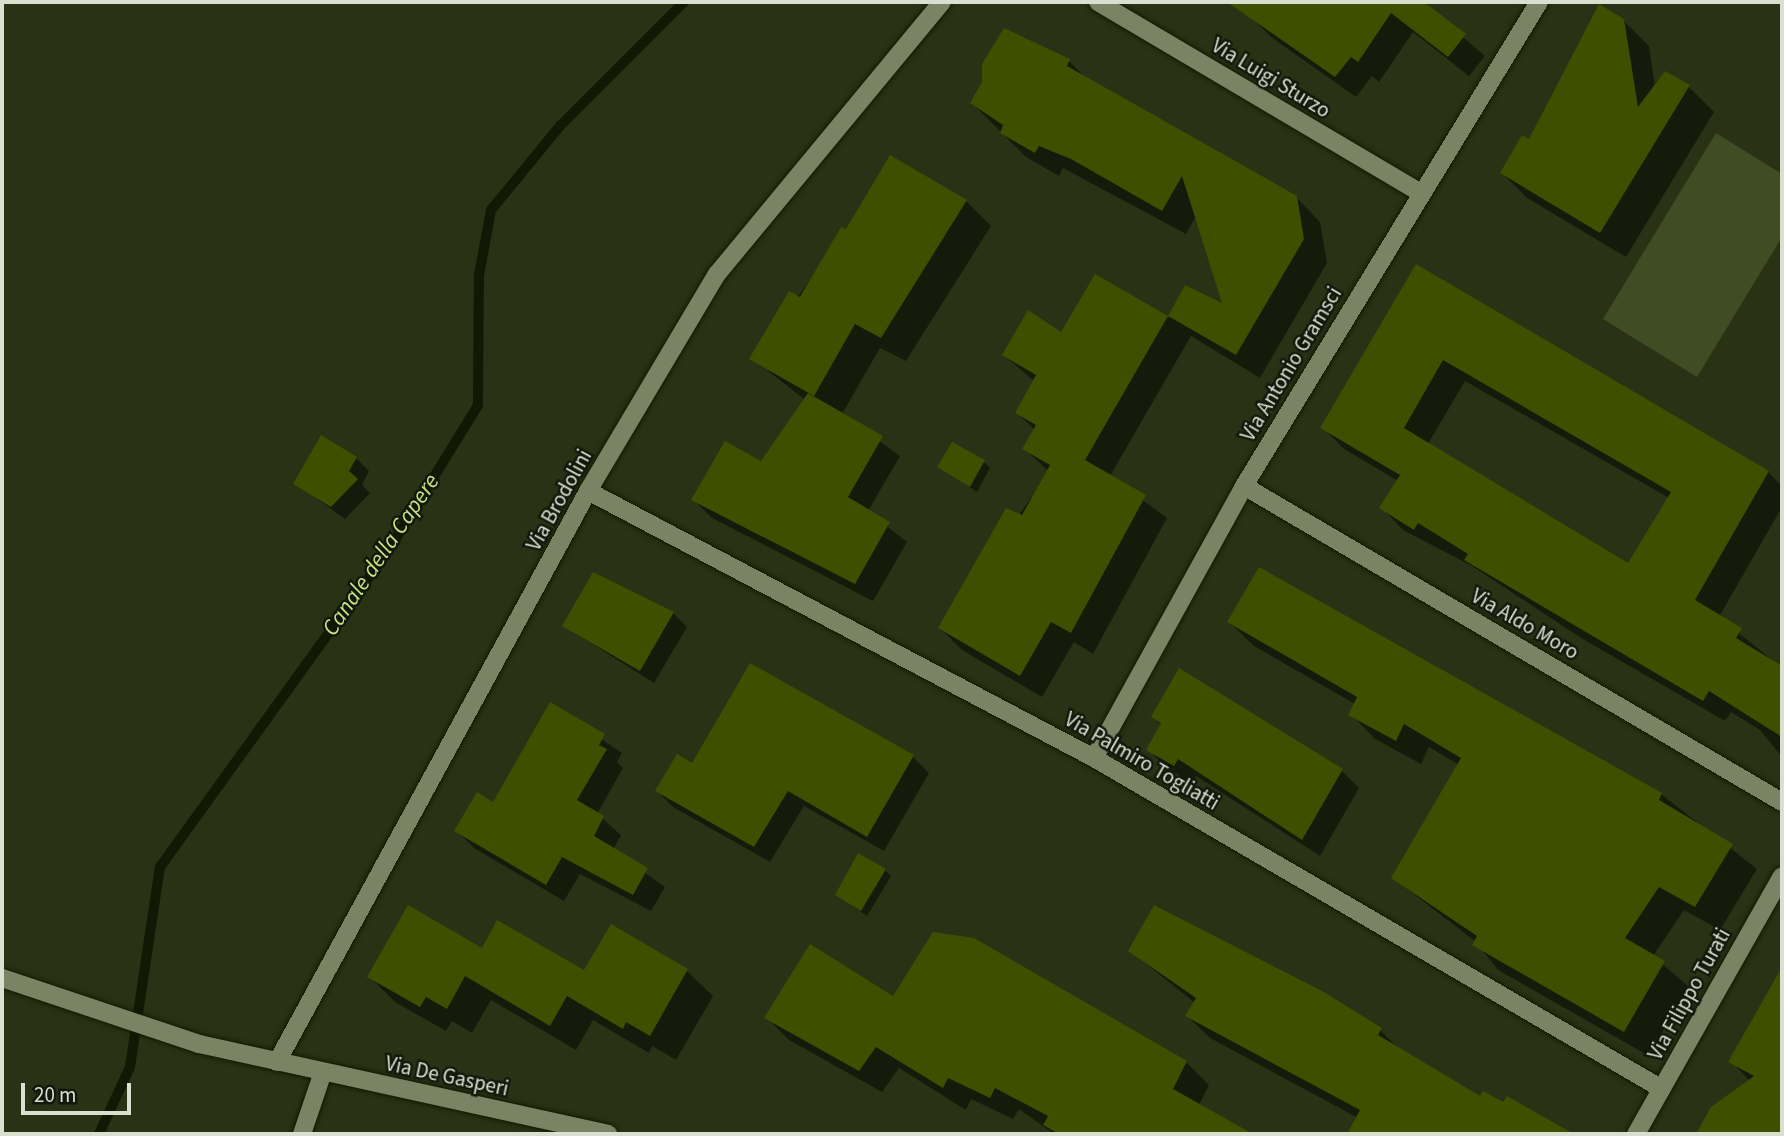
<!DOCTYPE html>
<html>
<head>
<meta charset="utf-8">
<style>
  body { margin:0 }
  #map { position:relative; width:1784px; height:1136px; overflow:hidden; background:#2a3215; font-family:"Source Sans 3",sans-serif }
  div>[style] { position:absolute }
  .green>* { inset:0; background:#404c24 }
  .shadow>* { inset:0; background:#0007 }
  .stream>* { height:10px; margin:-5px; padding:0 5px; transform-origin:5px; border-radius:5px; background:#121803 }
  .building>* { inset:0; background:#3f4f00 }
  .roads { filter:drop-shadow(0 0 2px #121900) drop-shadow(0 0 2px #121900) }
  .minor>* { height:18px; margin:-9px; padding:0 9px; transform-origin:9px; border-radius:9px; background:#7a8465 }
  span { translate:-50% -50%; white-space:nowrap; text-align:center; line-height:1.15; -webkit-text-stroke:5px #14180c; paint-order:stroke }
  .street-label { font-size:21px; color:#dae0cf }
  .water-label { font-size:23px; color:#c8e582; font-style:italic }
  .frame { position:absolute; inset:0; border:4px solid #dae0cf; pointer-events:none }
  .scale { position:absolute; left:21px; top:1083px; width:110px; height:32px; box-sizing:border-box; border:4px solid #dae0cf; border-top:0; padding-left:9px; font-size:21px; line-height:24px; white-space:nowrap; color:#dae0cf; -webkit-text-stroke:5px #14180c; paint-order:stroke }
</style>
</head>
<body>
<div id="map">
  <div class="green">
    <i style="clip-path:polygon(1716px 133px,1782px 174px,1782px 237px,1697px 377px,1603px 319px)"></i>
  </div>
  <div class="shadow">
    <i style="clip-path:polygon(1260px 2px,1430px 2px,1427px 6px,1485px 56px,1469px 76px,1413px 32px,1379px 82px,1372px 76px,1356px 97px,1271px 37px,1250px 16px)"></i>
    <i style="clip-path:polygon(1623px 20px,1649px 46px,1655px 87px,1689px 87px,1714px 112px,1626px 257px,1527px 198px,1502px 173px)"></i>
    <i style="clip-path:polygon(1069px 61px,1087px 79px,1296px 197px,1320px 222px,1327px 263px,1260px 378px,1191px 336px,1110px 476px,1167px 518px,1093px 654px,1074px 642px,1042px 697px,962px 650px,940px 628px,1049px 472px,1024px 448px,1035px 430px,1017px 413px,1035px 382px,1004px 355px,1062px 335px,1096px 277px,1169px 318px,1185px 288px,1225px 306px,1196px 216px,1186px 234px,1063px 168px,1059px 176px,1026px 157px,972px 103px)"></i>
    <i style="clip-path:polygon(966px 201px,991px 226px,906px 361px,880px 348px,842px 414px,900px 456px,868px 511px,907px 542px,873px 601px,712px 518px,693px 499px,761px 464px,805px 400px,752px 358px,847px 231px)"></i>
    <i style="clip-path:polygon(evenodd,1416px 267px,1768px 472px,1782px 486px,1782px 507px,1719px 617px,1782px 668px,1782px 757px,1760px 730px,1731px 712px,1725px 721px,1581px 638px,1472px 566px,1403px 530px,1382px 508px,1398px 481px,1344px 449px,1322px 427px,1416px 267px,1465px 381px,1669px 498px,1629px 566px,1428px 444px,1465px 381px)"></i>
    <i style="clip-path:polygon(356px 458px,369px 471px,362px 485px,370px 493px,345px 519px,295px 483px)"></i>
    <i style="clip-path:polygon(984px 462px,990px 468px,977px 492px,940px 467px)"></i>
    <i style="clip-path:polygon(594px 574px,673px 613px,687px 627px,654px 683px,564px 626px)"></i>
    <i style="clip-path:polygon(1229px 622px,1661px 794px,1757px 869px,1720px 930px,1684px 910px,1653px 956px,1688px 986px,1649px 1056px,1498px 970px,1476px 942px,1393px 878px,1459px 765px,1429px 747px,1421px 764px,1375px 739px,1351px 714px,1355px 704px,1254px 646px)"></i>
    <i style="clip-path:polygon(550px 704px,622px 753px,617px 762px,623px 768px,597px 814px,621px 835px,613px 850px,665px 887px,651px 911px,580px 874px,564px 901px,474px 848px,457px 831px,494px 804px)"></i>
    <i style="clip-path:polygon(1153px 717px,1341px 770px,1359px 788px,1320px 856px,1196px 776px,1193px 783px,1166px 768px,1149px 750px,1162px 725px)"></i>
    <i style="clip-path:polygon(913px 757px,929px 773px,884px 851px,804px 806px,770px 862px,673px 807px,657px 791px,693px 765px)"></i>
    <i style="clip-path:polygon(885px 870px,891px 876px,867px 916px,837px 895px)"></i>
    <i style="clip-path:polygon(611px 927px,687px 971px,713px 996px,676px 1060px,652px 1046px,649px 1053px,593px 1020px,576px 1050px,491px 1000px,472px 1033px,452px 1021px,446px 1031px,395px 1002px,369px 976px,482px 950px,585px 973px)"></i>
    <i style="clip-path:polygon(974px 940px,1186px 1062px,1209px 1085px,1199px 1105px,1249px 1134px,1054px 1134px,1019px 1109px,1013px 1119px,971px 1099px,966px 1110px,899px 1068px,882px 1092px,789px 1040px,767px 1018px,894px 999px)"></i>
    <i style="clip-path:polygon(1130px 951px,1380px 1030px,1403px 1053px,1480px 1098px,1564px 1134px,1348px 1134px,1358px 1118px,1210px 1038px,1187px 1016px,1195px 1003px)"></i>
    <i style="clip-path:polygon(1782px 992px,1782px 1134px,1696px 1134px,1712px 1108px,1750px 1081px,1731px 1061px)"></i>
  </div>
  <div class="stream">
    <i style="left:99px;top:1134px;width:74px;rotate:-65.2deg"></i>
    <i style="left:130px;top:1067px;width:202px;rotate:-81.5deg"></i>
    <i style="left:160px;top:867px;width:397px;rotate:-54.2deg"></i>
    <i style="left:392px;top:545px;width:164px;rotate:-58.4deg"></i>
    <i style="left:478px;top:405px;width:130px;rotate:-89.6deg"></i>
    <i style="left:479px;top:275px;width:66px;rotate:-79.5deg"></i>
    <i style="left:491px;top:210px;width:109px;rotate:-50.6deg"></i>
    <i style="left:560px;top:126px;width:175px;rotate:-45deg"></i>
  </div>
  <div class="building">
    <i style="clip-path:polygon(1227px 2px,1424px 2px,1466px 34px,1448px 57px,1391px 13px,1358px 62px,1351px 57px,1335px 77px)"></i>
    <i style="clip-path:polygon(1599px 4px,1624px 19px,1638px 107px,1665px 71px,1690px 85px,1600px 233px,1500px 173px,1522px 135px,1529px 139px)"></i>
    <i style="clip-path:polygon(1004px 28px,1070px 59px,1067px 66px,1297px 196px,1304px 239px,1236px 355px,1168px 316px,1185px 285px,1222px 303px,1182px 176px,1162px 211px,1071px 159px,1039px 146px,1035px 153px,1000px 133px,1003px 125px,970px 103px,982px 82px,982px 64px)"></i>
    <i style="clip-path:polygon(890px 155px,967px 200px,881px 338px,855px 324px,814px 396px,749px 359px,789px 291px,800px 297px,841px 227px,846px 229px)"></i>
    <i style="clip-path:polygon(evenodd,1416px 264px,1769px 471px,1695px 600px,1742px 628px,1736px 638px,1782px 666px,1782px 737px,1709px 691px,1703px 701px,1464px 560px,1468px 554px,1418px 523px,1414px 530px,1379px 508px,1400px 475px,1320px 428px,1416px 264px,1443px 360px,1671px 492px,1628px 563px,1404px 428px,1443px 360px)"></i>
    <i style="clip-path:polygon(1095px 274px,1168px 316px,1085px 460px,1146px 495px,1071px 633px,1051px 622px,1020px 676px,938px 628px,1006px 508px,1022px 515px,1050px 465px,1022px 449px,1036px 425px,1015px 413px,1036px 375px,1002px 355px,1028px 310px,1061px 332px)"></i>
    <i style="clip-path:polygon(808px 393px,883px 436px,848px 497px,890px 522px,855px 584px,691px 500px,725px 441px,761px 461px)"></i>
    <i style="clip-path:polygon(321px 435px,357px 457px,349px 471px,358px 479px,331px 507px,293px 484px)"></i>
    <i style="clip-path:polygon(952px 442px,985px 460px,970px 487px,937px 467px)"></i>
    <i style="clip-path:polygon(1259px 567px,1662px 793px,1659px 800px,1733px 844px,1695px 907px,1659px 887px,1625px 938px,1665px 961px,1624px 1032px,1472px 945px,1477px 936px,1391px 878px,1461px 758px,1404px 724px,1396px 741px,1348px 715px,1357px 697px,1227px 622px)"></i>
    <i style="clip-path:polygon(593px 572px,674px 612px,640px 671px,562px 626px)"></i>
    <i style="clip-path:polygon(750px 663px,914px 755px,867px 837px,788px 791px,754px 847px,655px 791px,677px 754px,692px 763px)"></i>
    <i style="clip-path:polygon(1179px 668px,1343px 769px,1302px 840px,1178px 759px,1174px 766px,1146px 750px,1161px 723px,1151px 717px)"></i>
    <i style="clip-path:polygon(550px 702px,605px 734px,599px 745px,607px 749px,577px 800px,604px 816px,594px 836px,648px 868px,633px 895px,562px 857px,546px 885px,454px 831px,477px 792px,493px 802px)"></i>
    <i style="clip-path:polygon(858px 853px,886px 869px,861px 911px,835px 895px)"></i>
    <i style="clip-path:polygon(408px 905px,482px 948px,497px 920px,584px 970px,611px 924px,688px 969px,650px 1036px,626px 1022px,623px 1029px,567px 996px,550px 1026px,465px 976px,447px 1009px,426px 997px,420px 1007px,367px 977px)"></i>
    <i style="clip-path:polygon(1154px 905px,1322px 991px,1382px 1028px,1378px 1035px,1480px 1096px,1483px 1091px,1503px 1102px,1507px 1096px,1574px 1134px,1347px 1134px,1360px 1110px,1185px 1016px,1196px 998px,1128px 951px)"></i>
    <i style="clip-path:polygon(933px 932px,974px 938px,1187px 1061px,1173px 1089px,1253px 1134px,1059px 1134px,1043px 1125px,1048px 1116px,995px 1088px,990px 1098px,948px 1078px,943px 1088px,876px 1047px,859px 1071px,764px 1018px,810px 944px,893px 996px)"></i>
    <i style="clip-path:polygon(1782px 967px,1782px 1134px,1696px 1134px,1711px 1107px,1754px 1076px,1728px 1062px)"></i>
  </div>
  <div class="roads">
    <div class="minor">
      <i style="left:1098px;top:2px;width:375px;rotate:30.6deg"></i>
      <i style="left:1244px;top:486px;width:624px;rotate:30.43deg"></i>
      <i style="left:588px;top:491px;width:572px;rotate:27.82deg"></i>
      <i style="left:1094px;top:758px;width:657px;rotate:30.23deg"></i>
      <i style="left:1094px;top:758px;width:311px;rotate:-61.1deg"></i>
      <i style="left:1244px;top:486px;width:567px;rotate:-58.64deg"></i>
      <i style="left:2px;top:978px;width:208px;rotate:18.5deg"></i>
      <i style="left:199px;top:1044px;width:419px;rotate:12.4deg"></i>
      <i style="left:277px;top:1062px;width:650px;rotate:-61.42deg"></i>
      <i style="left:588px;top:491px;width:252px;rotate:-59.3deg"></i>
      <i style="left:717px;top:274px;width:353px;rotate:-50.4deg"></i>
      <i style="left:302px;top:1134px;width:65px;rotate:-71.3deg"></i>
      <i style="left:1636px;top:1134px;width:296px;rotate:-60.5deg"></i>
    </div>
  </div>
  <div class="street-label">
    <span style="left:1271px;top:78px;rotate:31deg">Via Luigi Sturzo</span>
    <span style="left:1291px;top:364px;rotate:-59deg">Via Antonio Gramsci</span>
    <span style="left:559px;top:500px;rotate:-61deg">Via Brodolini</span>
    <span style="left:1525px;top:624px;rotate:30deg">Via Aldo Moro</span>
    <span style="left:1142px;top:761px;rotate:30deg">Via Palmiro Togliatti</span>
    <span style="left:1689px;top:994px;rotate:-61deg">Via Filippo Turati</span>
    <span style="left:447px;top:1076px;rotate:12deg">Via De Gasperi</span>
  </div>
  <div class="water-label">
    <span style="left:381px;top:555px;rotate:-56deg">Canale della Capere</span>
  </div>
  <div class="frame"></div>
  <div class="scale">20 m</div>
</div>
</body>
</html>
